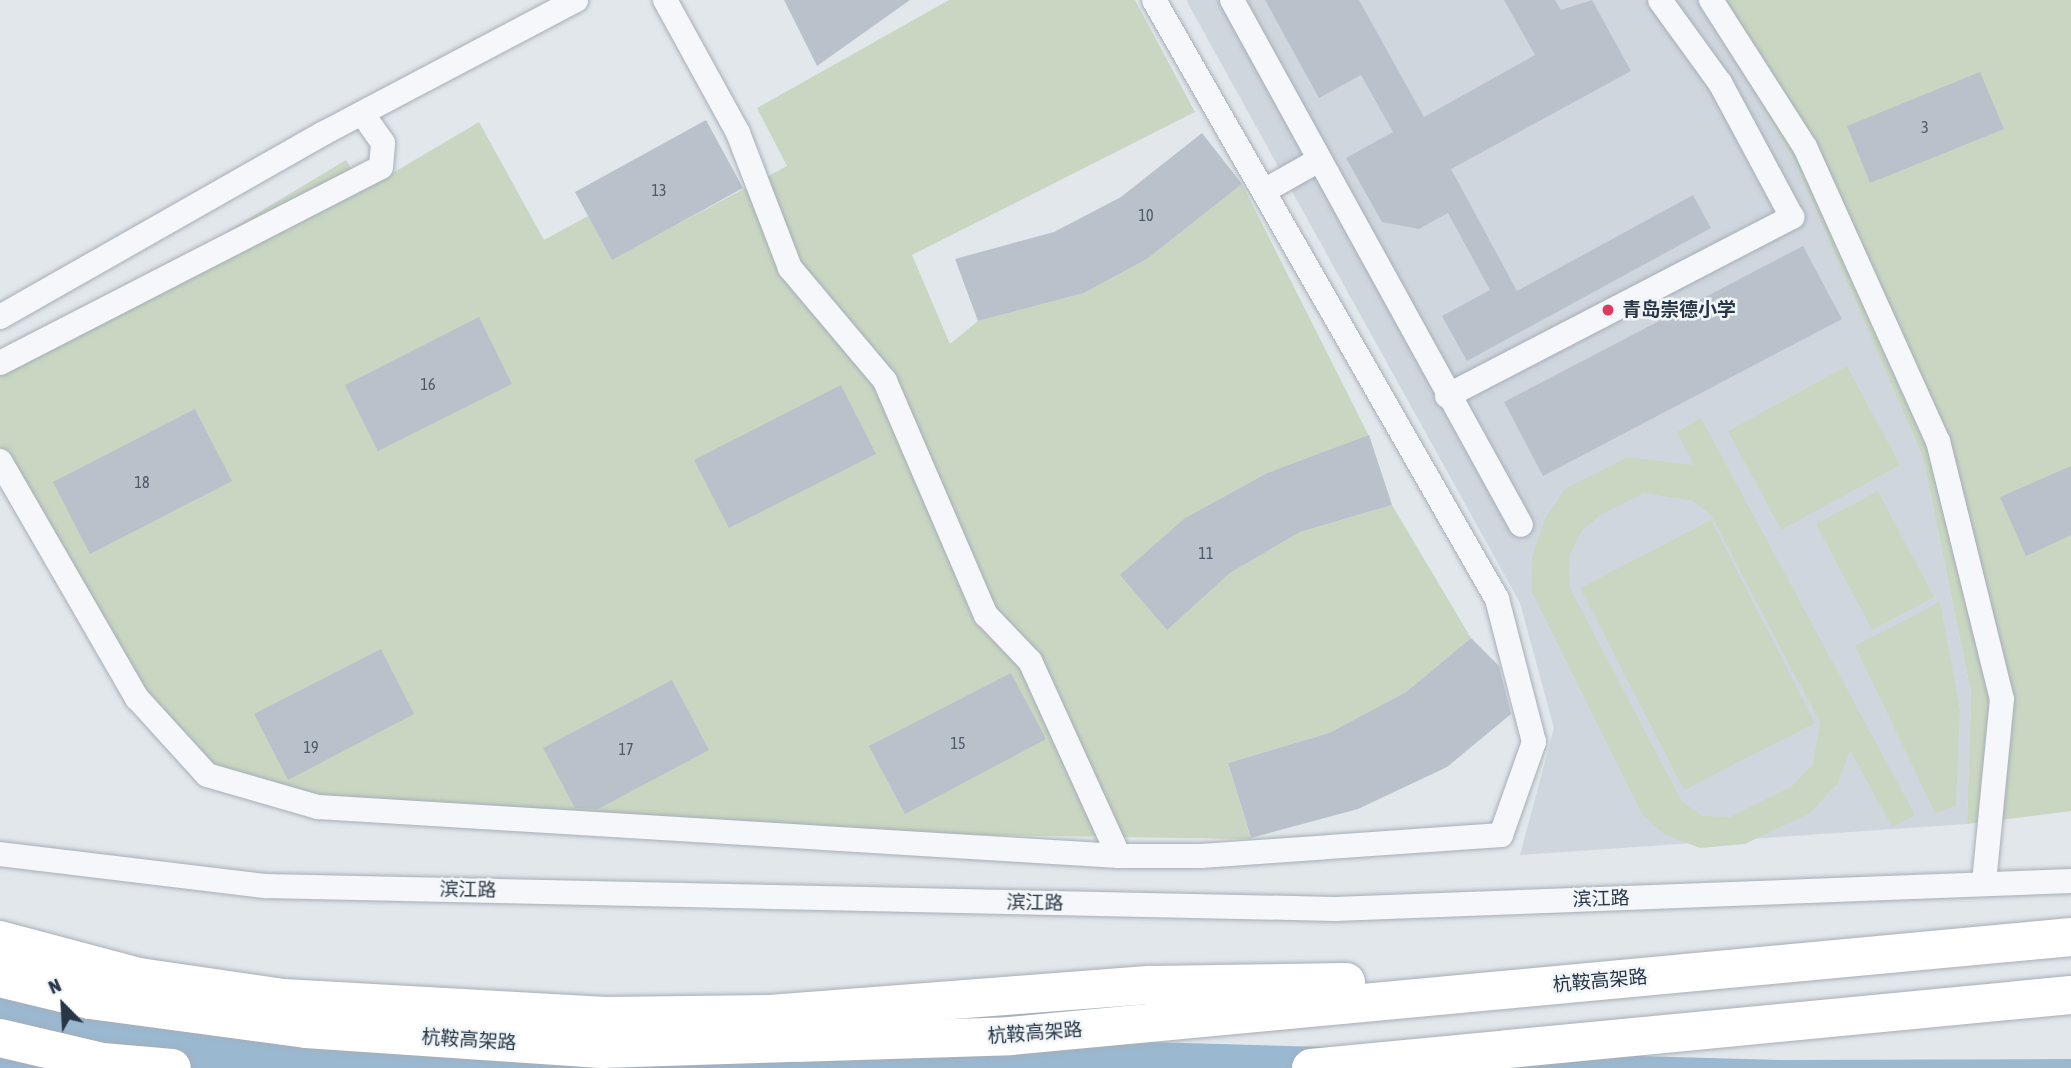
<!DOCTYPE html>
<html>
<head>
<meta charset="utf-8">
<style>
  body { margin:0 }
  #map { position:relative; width:2071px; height:1068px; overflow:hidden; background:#e2e7ec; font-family:"Asap Condensed","Noto Sans SC",sans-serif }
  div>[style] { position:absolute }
  .built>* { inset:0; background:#d0d6de }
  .green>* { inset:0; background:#c9d7c2 }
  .water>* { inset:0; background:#9ab8d0 }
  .building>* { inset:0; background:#b9c1cb }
  .roads { filter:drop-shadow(0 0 2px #a6aeb7) drop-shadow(0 0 2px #a6aeb7) }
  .minor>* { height:24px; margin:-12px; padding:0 12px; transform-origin:12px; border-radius:12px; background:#f6f7fa }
  .trunk>* { height:38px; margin:-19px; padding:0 19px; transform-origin:19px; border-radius:19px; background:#fff }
  .dots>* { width:19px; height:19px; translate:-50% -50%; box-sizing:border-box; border:4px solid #f2f6f9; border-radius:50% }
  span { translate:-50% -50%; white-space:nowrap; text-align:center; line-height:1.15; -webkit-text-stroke:5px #f2f6f9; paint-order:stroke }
  .number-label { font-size:16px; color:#4c5967 }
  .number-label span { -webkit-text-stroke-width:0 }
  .poi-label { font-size:19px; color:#283646; font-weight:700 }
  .left { translate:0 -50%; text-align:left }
  .street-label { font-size:19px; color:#283646 }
  .north { position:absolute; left:28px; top:970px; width:70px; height:70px; -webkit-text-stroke:5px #f2f6f9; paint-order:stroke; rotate:336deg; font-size:19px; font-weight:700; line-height:28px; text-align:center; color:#283646 }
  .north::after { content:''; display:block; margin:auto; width:24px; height:32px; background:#283646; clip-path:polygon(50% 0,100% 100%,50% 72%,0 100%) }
</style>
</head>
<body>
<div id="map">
  <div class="built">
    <i style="clip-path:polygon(1186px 0,1701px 0,1795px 162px,1923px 458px,1971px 693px,1967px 824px,1520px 855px,1554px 728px,1520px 603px)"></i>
  </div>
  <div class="green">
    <i style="clip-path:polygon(949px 0,1135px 0,1195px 112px,912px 255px,950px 344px,978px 321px,1084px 293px,1147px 259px,1242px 184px,1371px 440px,1267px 473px,1185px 518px,1167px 629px,1230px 573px,1300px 532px,1392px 505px,1471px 638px,1406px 692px,1329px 733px,1228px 763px,1251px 839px,857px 833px,318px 807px,207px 775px,137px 698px,0 447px,0 368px,346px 160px,364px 190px,479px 122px,544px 240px,588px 216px,612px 259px,787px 166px,757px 108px)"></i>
    <i style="clip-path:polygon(1701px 0,2071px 0,2071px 811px,1967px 824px,1971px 693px,1923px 458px,1795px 162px)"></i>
    <i style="clip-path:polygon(1847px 366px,1900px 465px,1781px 530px,1728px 431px)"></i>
    <i style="clip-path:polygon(evenodd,1701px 418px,1915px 815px,1892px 827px,1850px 750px,1838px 783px,1810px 813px,1745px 844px,1700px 848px,1664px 834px,1642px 814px,1531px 590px,1532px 558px,1545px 519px,1565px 489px,1627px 457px,1694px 465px,1677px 432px,1701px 418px,1644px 493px,1693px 501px,1711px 515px,1820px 723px,1813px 764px,1791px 787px,1730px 817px,1702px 816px,1682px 802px,1570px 588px,1569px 557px,1581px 532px,1600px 515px,1644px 493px)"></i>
    <i style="clip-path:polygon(1878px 491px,1934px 597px,1872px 630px,1816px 524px)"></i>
    <i style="clip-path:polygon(1711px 520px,1815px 723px,1684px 790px,1580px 588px)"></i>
    <i style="clip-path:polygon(1940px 602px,1960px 710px,1956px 806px,1935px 813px,1855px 646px)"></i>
  </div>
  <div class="water">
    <i style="clip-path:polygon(0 979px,378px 1020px,1780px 1060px,2071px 1059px,2071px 1068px,0 1068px)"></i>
  </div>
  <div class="building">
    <i style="clip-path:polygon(784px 0,910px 0,817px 66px)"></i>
    <i style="clip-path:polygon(1265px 0,1359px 0,1424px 117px,1535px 55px,1504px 0,1555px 0,1561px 10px,1592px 0,1631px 71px,1451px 169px,1517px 291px,1693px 195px,1711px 228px,1467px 361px,1442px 316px,1490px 290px,1448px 213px,1419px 229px,1382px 222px,1346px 158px,1393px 132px,1361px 75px,1319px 98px)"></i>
    <i style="clip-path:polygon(1980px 72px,2004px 129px,1870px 183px,1847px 126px)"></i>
    <i style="clip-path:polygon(706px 120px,743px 188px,612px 260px,575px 192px)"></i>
    <i style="clip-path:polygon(1202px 133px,1242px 184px,1147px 259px,1084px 293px,978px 321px,955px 259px,1054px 232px,1121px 197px)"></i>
    <i style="clip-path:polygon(1803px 246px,1842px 319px,1543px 476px,1504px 402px)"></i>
    <i style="clip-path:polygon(479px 317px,512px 384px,378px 451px,345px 385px)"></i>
    <i style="clip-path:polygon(841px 385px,876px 454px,729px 528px,694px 460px)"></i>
    <i style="clip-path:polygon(195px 409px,232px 481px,90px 554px,53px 482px)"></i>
    <i style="clip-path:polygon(1369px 435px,1392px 505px,1300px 532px,1230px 573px,1167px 630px,1120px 575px,1185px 518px,1267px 473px)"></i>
    <i style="clip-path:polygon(2071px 466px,2071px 535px,2026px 556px,2000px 497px)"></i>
    <i style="clip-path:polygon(1471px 638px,1499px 666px,1511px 714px,1447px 767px,1358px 809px,1251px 838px,1228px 763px,1329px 733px,1406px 692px)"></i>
    <i style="clip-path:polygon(381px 649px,414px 714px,288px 780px,254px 714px)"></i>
    <i style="clip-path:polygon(1011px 673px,1046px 739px,905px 814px,869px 746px)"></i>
    <i style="clip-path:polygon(672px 680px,709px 750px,598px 809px,575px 808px,543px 748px)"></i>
  </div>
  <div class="roads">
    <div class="minor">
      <i style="left:665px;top:0;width:152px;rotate:61.2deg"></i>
      <i style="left:738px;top:133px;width:145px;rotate:68.9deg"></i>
      <i style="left:790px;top:268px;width:148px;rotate:49.9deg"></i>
      <i style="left:885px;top:381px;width:255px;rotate:66.7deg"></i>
      <i style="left:986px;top:615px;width:64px;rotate:46.3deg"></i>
      <i style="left:1030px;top:661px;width:214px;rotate:65.5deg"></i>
      <i style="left:1232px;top:0;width:599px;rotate:61.17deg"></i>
      <i style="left:1711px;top:0;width:174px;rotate:57.4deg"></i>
      <i style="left:1805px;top:147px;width:323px;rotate:65.7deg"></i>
      <i style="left:1938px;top:441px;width:266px;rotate:76.1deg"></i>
      <i style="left:2002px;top:699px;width:186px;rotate:95.6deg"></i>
      <i style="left:1264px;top:191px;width:61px;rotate:-29.5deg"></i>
      <i style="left:0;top:317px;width:373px;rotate:-29.6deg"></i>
      <i style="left:324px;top:133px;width:285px;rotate:-27.8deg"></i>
      <i style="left:0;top:363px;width:428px;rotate:-27.2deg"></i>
      <i style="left:381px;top:167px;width:24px;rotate:-85deg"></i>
      <i style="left:383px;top:143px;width:35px;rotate:-125deg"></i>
      <i style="left:1447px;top:396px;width:389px;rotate:-27.4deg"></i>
      <i style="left:1792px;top:217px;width:152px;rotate:-118.2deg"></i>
      <i style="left:1720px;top:83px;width:102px;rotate:-125.9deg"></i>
      <i style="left:0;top:461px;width:274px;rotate:60deg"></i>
      <i style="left:137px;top:698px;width:104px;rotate:47.7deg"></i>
      <i style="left:207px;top:775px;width:116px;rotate:16.1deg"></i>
      <i style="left:318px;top:807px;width:802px;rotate:3.5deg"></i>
      <i style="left:1119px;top:856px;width:82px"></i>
      <i style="left:1201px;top:856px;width:301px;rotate:-4deg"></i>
      <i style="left:1501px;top:835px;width:99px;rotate:-70.5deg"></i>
      <i style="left:1534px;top:742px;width:148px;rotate:-104.5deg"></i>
      <i style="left:1497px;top:599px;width:690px;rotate:-119.8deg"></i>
      <i style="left:0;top:854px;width:267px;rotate:6.9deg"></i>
      <i style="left:265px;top:886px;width:1070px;rotate:1.23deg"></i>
      <i style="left:1335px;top:909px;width:737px;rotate:-2.18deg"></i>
    </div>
    <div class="trunk">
      <i style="left:0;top:940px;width:144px;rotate:14.9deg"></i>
      <i style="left:139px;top:977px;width:146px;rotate:8.3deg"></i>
      <i style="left:283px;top:998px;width:323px;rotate:3.2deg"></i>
      <i style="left:605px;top:1016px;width:165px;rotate:-0.7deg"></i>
      <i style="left:770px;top:1014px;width:382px;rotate:-4.4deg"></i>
      <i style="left:1151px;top:985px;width:195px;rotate:-0.9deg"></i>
      <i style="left:0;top:978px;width:93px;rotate:13.7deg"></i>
      <i style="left:90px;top:1000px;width:218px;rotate:7.6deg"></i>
      <i style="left:306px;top:1029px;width:296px;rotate:3.9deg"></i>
      <i style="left:601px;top:1049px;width:409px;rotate:-1.8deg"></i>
      <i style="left:1010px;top:1036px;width:1066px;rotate:-5.33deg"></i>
      <i style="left:0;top:1038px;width:105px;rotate:13.2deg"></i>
      <i style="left:102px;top:1062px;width:70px;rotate:4.9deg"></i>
      <i style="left:1311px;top:1068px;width:763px;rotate:-5.49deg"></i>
    </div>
  </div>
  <div class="dots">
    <i style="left:1608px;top:310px;background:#de3b61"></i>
  </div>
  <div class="number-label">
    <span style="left:1925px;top:127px">3</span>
    <span style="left:659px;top:190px">13</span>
    <span style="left:1146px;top:215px">10</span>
    <span style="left:428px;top:384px">16</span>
    <span style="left:142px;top:482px">18</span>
    <span style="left:1206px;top:553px">11</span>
    <span style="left:958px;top:743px">15</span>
    <span style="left:311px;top:747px">19</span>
    <span style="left:626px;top:749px">17</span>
  </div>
  <div class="poi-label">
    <span class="left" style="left:1622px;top:310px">青岛崇德小学</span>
  </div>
  <div class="street-label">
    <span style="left:468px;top:890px;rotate:1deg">滨江路</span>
    <span style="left:1601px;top:899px;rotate:-2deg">滨江路</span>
    <span style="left:1035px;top:903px;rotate:1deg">滨江路</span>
    <span style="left:1600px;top:981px;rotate:-5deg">杭鞍高架路</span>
    <span style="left:1035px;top:1033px;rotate:-4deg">杭鞍高架路</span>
    <span style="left:469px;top:1040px;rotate:4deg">杭鞍高架路</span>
  </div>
  <div class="north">N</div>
</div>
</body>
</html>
